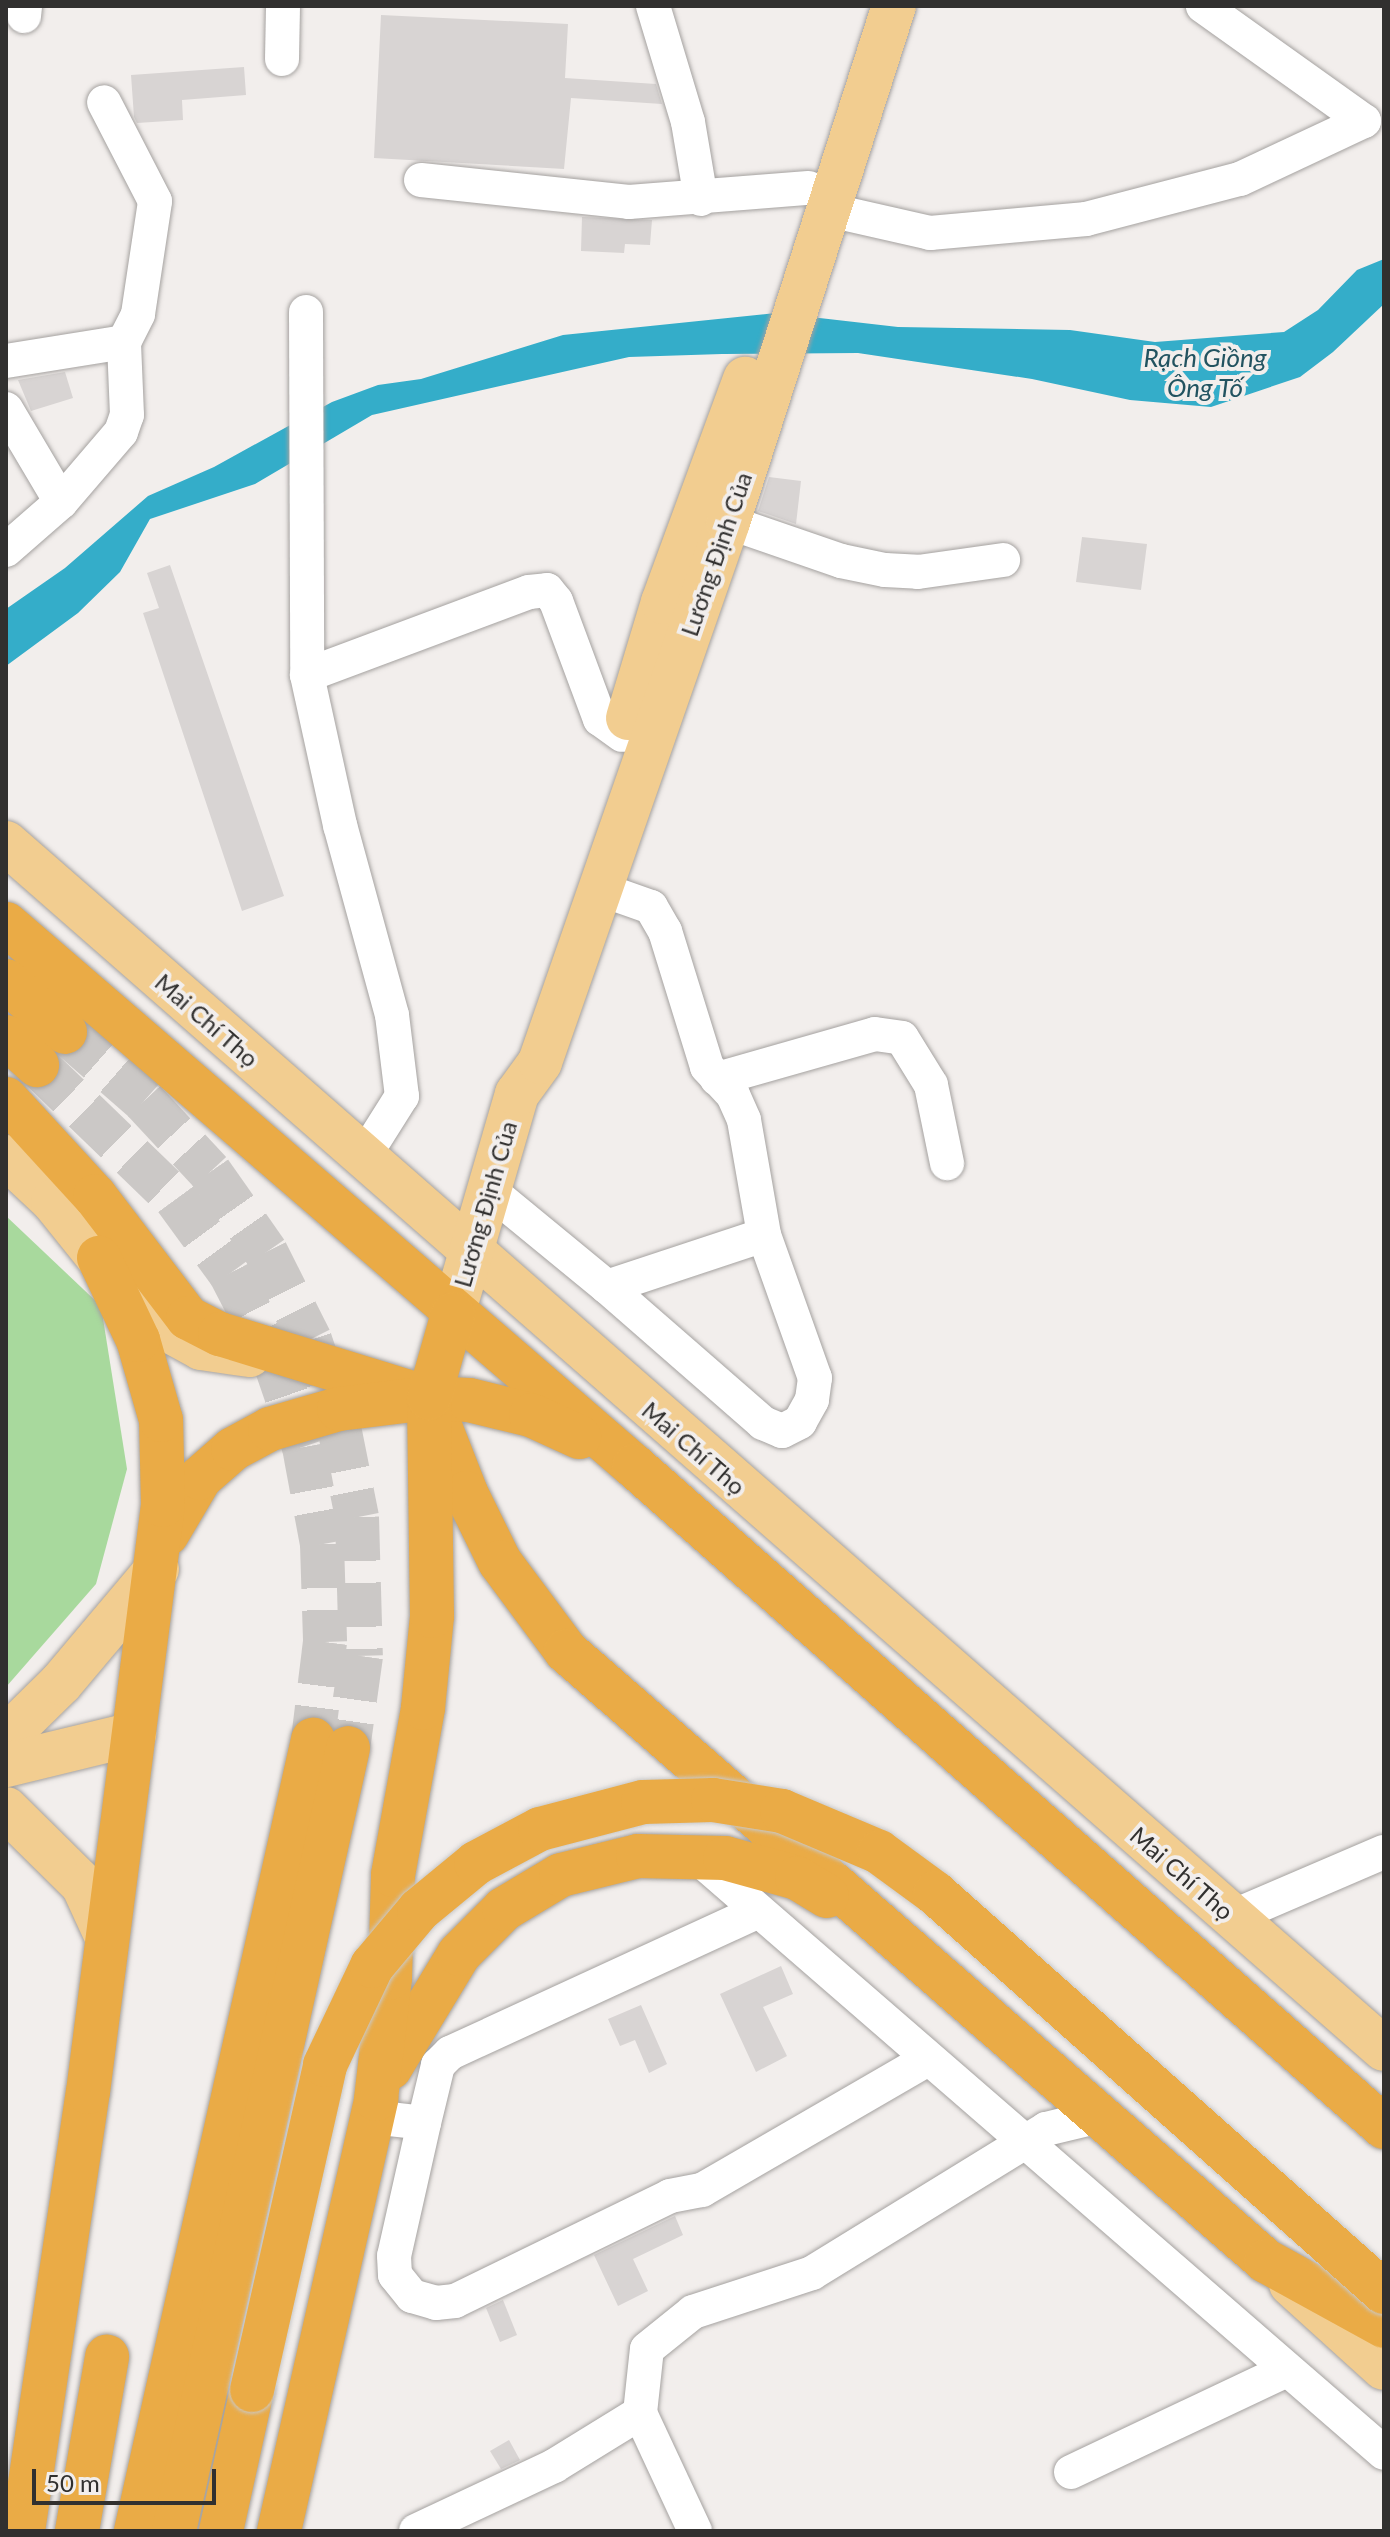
<!DOCTYPE html>
<html>
<head>
<meta charset="utf-8">
<style>
  body { margin:0 }
  #map { position:relative; width:1390px; height:2537px; overflow:hidden; background:#f2eeec; font-family:Lato,sans-serif }
  div>[style] { position:absolute }
  .green>* { inset:0; background:#a8d99d }
  .water>* { inset:0; background:#34adc9 }
  .building>* { inset:0; background:#d8d4d3 }
  .highway-tunnel>* { height:44px; margin-top:-22px; transform-origin:0; background:repeating-linear-gradient(90deg,#cbc8c6 0 44px,transparent 0 66px) }
  .roads { filter:drop-shadow(0 0 2px #a5a2a0) drop-shadow(0 0 2px #a5a2a0) }
  .minor>* { height:34px; margin:-17px; padding:0 17px; transform-origin:17px; border-radius:17px; background:#fff }
  .major>* { height:44px; margin:-22px; padding:0 22px; transform-origin:22px; border-radius:22px; background:#f2cd90 }
  .highway>* { height:44px; margin:-22px; padding:0 22px; transform-origin:22px; border-radius:22px; background:#eaab46 }
  .bridges { filter:drop-shadow(0 0 2px #c9c9c9) drop-shadow(0 0 2px #c9c9c9) }
  .highway-bridge>* { height:44px; margin:-22px; padding:0 22px; transform-origin:22px; border-radius:22px; background:#eaab46 }
  span { translate:-50% -50%; white-space:nowrap; text-align:center; line-height:1.15; -webkit-text-stroke:8px #f2eeec; paint-order:stroke }
  .street-label { font-size:24px; color:#31302f }
  .water-label { font-size:26px; color:#225360; font-style:italic }
  .frame { position:absolute; inset:0; border:8px solid #31302f; pointer-events:none }
  .scale { position:absolute; left:32px; top:2469px; width:184px; height:36px; box-sizing:border-box; border:4px solid #31302f; border-top:0; padding-left:10px; font-size:24px; line-height:28px; white-space:nowrap; color:#31302f; -webkit-text-stroke:6px #f2eeec; paint-order:stroke }
</style>
</head>
<body>
<div id="map">
  <div class="green">
    <i style="clip-path:polygon(6px 1216px,101px 1306px,127px 1469px,96px 1584px,6px 1687px)"></i>
  </div>
  <div class="water">
    <i style="clip-path:polygon(1384px 259px,1384px 304px,1333px 352px,1300px 377px,1211px 407px,1130px 400px,1032px 379px,858px 353px,722px 354px,629px 357px,372px 415px,255px 484px,150px 519px,120px 572px,78px 613px,6px 666px,6px 609px,65px 568px,148px 496px,214px 467px,332px 402px,378px 385px,421px 379px,563px 335px,776px 313px,898px 327px,1070px 330px,1155px 342px,1284px 332px,1318px 310px,1357px 270px)"></i>
  </div>
  <div class="building">
    <i style="clip-path:polygon(381px 15px,568px 24px,565px 78px,656px 84px,662px 104px,571px 98px,564px 169px,374px 158px)"></i>
    <i style="clip-path:polygon(244px 67px,246px 95px,182px 100px,183px 120px,137px 123px,134px 117px,131px 75px)"></i>
    <i style="clip-path:polygon(582px 217px,652px 220px,650px 245px,625px 244px,624px 253px,581px 251px)"></i>
    <i style="clip-path:polygon(65px 372px,73px 398px,31px 411px,18px 380px)"></i>
    <i style="clip-path:polygon(769px 477px,801px 481px,796px 524px,758px 511px)"></i>
    <i style="clip-path:polygon(1082px 537px,1147px 544px,1141px 590px,1076px 582px)"></i>
    <i style="clip-path:polygon(170px 565px,284px 896px,242px 911px,143px 613px,159px 608px,147px 573px)"></i>
    <i style="clip-path:polygon(781px 1966px,793px 1994px,763px 2007px,787px 2056px,756px 2072px,720px 1994px)"></i>
    <i style="clip-path:polygon(641px 2005px,667px 2064px,649px 2073px,635px 2040px,620px 2046px,608px 2019px)"></i>
    <i style="clip-path:polygon(675px 2216px,683px 2235px,633px 2259px,648px 2291px,618px 2306px,594px 2255px)"></i>
    <i style="clip-path:polygon(503px 2300px,517px 2335px,500px 2342px,486px 2308px)"></i>
    <i style="clip-path:polygon(509px 2440px,520px 2460px,501px 2469px,490px 2451px)"></i>
  </div>
  <div class="highway-tunnel">
    <i style="left:65px;top:1032px;width:105px;rotate:41.1deg"></i>
    <i style="left:144px;top:1101px;width:97px;rotate:47.1deg"></i>
    <i style="left:210px;top:1172px;width:98px;rotate:55deg"></i>
    <i style="left:266px;top:1252px;width:98px;rotate:63.4deg"></i>
    <i style="left:310px;top:1340px;width:92px;rotate:71.6deg"></i>
    <i style="left:339px;top:1427px;width:92px;rotate:78.7deg"></i>
    <i style="left:357px;top:1517px;width:139px;rotate:88.4deg"></i>
    <i style="left:361px;top:1656px;width:93px;rotate:98deg"></i>
    <i style="left:37px;top:1065px;width:193px;rotate:44deg"></i>
    <i style="left:176px;top:1199px;width:92px;rotate:53.9deg"></i>
    <i style="left:230px;top:1273px;width:91px;rotate:62.6deg"></i>
    <i style="left:272px;top:1354px;width:98px;rotate:71deg"></i>
    <i style="left:304px;top:1447px;width:99px;rotate:79.5deg"></i>
    <i style="left:322px;top:1544px;width:98px;rotate:88.2deg"></i>
    <i style="left:325px;top:1642px;width:99px;rotate:97deg"></i>
  </div>
  <div class="roads">
    <div class="minor">
      <i style="left:653px;top:6px;width:121px;rotate:73.2deg"></i>
      <i style="left:688px;top:122px;width:78px;rotate:80.4deg"></i>
      <i style="left:24px;top:16px;width:10px;rotate:-84deg"></i>
      <i style="left:282px;top:59px;width:53px;rotate:-88.9deg"></i>
      <i style="left:421px;top:180px;width:209px;rotate:6deg"></i>
      <i style="left:629px;top:202px;width:180px;rotate:-4.5deg"></i>
      <i style="left:829px;top:210px;width:104px;rotate:12.8deg"></i>
      <i style="left:930px;top:233px;width:157px;rotate:-5.1deg"></i>
      <i style="left:1086px;top:219px;width:159px;rotate:-14.6deg"></i>
      <i style="left:1240px;top:179px;width:137px;rotate:-25.1deg"></i>
      <i style="left:1364px;top:121px;width:198px;rotate:-144.5deg"></i>
      <i style="left:306px;top:312px;width:363px;rotate:89.8deg"></i>
      <i style="left:307px;top:675px;width:154px;rotate:77.6deg"></i>
      <i style="left:340px;top:825px;width:197px;rotate:74.7deg"></i>
      <i style="left:392px;top:1015px;width:82px;rotate:83deg"></i>
      <i style="left:402px;top:1096px;width:73px;rotate:122.2deg"></i>
      <i style="left:6px;top:361px;width:120px;rotate:-9.1deg"></i>
      <i style="left:124px;top:342px;width:31px;rotate:-63deg"></i>
      <i style="left:138px;top:314px;width:114px;rotate:-81.4deg"></i>
      <i style="left:155px;top:201px;width:111px;rotate:-117.3deg"></i>
      <i style="left:6px;top:409px;width:108px;rotate:59.4deg"></i>
      <i style="left:61px;top:502px;width:73px;rotate:138.9deg"></i>
      <i style="left:61px;top:502px;width:92px;rotate:-49.4deg"></i>
      <i style="left:121px;top:432px;width:18px;rotate:-71deg"></i>
      <i style="left:127px;top:415px;width:73px;rotate:-92.4deg"></i>
      <i style="left:728px;top:522px;width:120px;rotate:19deg"></i>
      <i style="left:841px;top:561px;width:45px;rotate:11.6deg"></i>
      <i style="left:885px;top:570px;width:33px;rotate:3deg"></i>
      <i style="left:918px;top:572px;width:86px;rotate:-8deg"></i>
      <i style="left:307px;top:675px;width:237px;rotate:-20.5deg"></i>
      <i style="left:529px;top:592px;width:18px;rotate:-6deg"></i>
      <i style="left:547px;top:590px;width:14px;rotate:51deg"></i>
      <i style="left:556px;top:601px;width:126px;rotate:69.6deg"></i>
      <i style="left:600px;top:719px;width:27px;rotate:36deg"></i>
      <i style="left:600px;top:889px;width:54px;rotate:19.4deg"></i>
      <i style="left:651px;top:907px;width:28px;rotate:60deg"></i>
      <i style="left:665px;top:931px;width:142px;rotate:72.8deg"></i>
      <i style="left:707px;top:1067px;width:38px;rotate:47deg"></i>
      <i style="left:733px;top:1095px;width:27px;rotate:66deg"></i>
      <i style="left:744px;top:1120px;width:117px;rotate:80.1deg"></i>
      <i style="left:764px;top:1235px;width:152px;rotate:70.4deg"></i>
      <i style="left:815px;top:1378px;width:22px;rotate:98deg"></i>
      <i style="left:812px;top:1400px;width:25px;rotate:119deg"></i>
      <i style="left:800px;top:1422px;width:20px;rotate:153deg"></i>
      <i style="left:782px;top:1431px;width:21px;rotate:-157deg"></i>
      <i style="left:763px;top:1423px;width:207px;rotate:-138.9deg"></i>
      <i style="left:717px;top:1079px;width:164px;rotate:-15.9deg"></i>
      <i style="left:875px;top:1034px;width:27px;rotate:8deg"></i>
      <i style="left:902px;top:1038px;width:55px;rotate:58.3deg"></i>
      <i style="left:931px;top:1085px;width:80px;rotate:78.4deg"></i>
      <i style="left:489px;top:1190px;width:153px;rotate:39.4deg"></i>
      <i style="left:607px;top:1287px;width:165px;rotate:-18.3deg"></i>
      <i style="left:697px;top:1857px;width:909px;rotate:40.94deg"></i>
      <i style="left:1232px;top:1917px;width:165px;rotate:-23.2deg"></i>
      <i style="left:372px;top:2117px;width:52px;rotate:6.6deg"></i>
      <i style="left:424px;top:2123px;width:136px;rotate:102.7deg"></i>
      <i style="left:394px;top:2256px;width:19px;rotate:87deg"></i>
      <i style="left:395px;top:2275px;width:27px;rotate:51deg"></i>
      <i style="left:412px;top:2296px;width:25px;rotate:16deg"></i>
      <i style="left:436px;top:2303px;width:19px;rotate:-6deg"></i>
      <i style="left:455px;top:2301px;width:239px;rotate:-26deg"></i>
      <i style="left:670px;top:2196px;width:33px;rotate:-11deg"></i>
      <i style="left:702px;top:2190px;width:259px;rotate:-30.1deg"></i>
      <i style="left:424px;top:2123px;width:60px;rotate:-76.4deg"></i>
      <i style="left:438px;top:2065px;width:17px;rotate:-45deg"></i>
      <i style="left:450px;top:2053px;width:338px;rotate:-24.7deg"></i>
      <i style="left:640px;top:2413px;width:130px;rotate:65deg"></i>
      <i style="left:1071px;top:2472px;width:239px;rotate:-25.3deg"></i>
      <i style="left:416px;top:2531px;width:153px;rotate:-25.2deg"></i>
      <i style="left:554px;top:2466px;width:101px;rotate:-31.6deg"></i>
      <i style="left:640px;top:2413px;width:64px;rotate:-83.8deg"></i>
      <i style="left:647px;top:2349px;width:59px;rotate:-38.8deg"></i>
      <i style="left:693px;top:2312px;width:125px;rotate:-18.1deg"></i>
      <i style="left:812px;top:2273px;width:275px;rotate:-31.6deg"></i>
      <i style="left:1046px;top:2129px;width:60px;rotate:-13.6deg"></i>
    </div>
    <div class="major">
      <i style="left:628px;top:718px;width:121px;rotate:-73.2deg"></i>
      <i style="left:663px;top:602px;width:238px;rotate:-69.8deg"></i>
      <i style="left:6px;top:843px;width:1831px;rotate:41.19deg"></i>
      <i style="left:6px;top:1157px;width:64px;rotate:43.1deg"></i>
      <i style="left:53px;top:1201px;width:151px;rotate:51.2deg"></i>
      <i style="left:148px;top:1319px;width:60px;rotate:28.7deg"></i>
      <i style="left:201px;top:1348px;width:49px;rotate:8.3deg"></i>
      <i style="left:453px;top:1314px;width:229px;rotate:-73.8deg"></i>
      <i style="left:517px;top:1094px;width:39px;rotate:-54deg"></i>
      <i style="left:540px;top:1062px;width:572px;rotate:-70.8deg"></i>
      <i style="left:728px;top:522px;width:542px;rotate:-72.17deg"></i>
      <i style="left:6px;top:1737px;width:77px;rotate:-44.5deg"></i>
      <i style="left:61px;top:1683px;width:149px;rotate:-49.9deg"></i>
      <i style="left:6px;top:1765px;width:132px;rotate:-13.6deg"></i>
      <i style="left:6px;top:1809px;width:108px;rotate:44.6deg"></i>
      <i style="left:83px;top:1885px;width:55px;rotate:65.3deg"></i>
      <i style="left:1291px;top:2284px;width:125px;rotate:42.1deg"></i>
    </div>
    <div class="highway">
      <i style="left:6px;top:924px;width:830px;rotate:40.8deg"></i>
      <i style="left:634px;top:1466px;width:1000px;rotate:41.39deg"></i>
      <i style="left:6px;top:981px;width:78px;rotate:40.8deg"></i>
      <i style="left:6px;top:1037px;width:42px;rotate:42.1deg"></i>
      <i style="left:6px;top:1099px;width:132px;rotate:47.5deg"></i>
      <i style="left:95px;top:1196px;width:153px;rotate:52.7deg"></i>
      <i style="left:188px;top:1318px;width:36px;rotate:27deg"></i>
      <i style="left:220px;top:1334px;width:201px;rotate:17.1deg"></i>
      <i style="left:429px;top:1398px;width:102px;rotate:68.7deg"></i>
      <i style="left:466px;top:1493px;width:77px;rotate:63.8deg"></i>
      <i style="left:500px;top:1562px;width:111px;rotate:53.4deg"></i>
      <i style="left:566px;top:1651px;width:928px;rotate:41.07deg"></i>
      <i style="left:1266px;top:2261px;width:135px;rotate:28.8deg"></i>
      <i style="left:167px;top:1534px;width:65px;rotate:-59.5deg"></i>
      <i style="left:200px;top:1478px;width:44px;rotate:-41.3deg"></i>
      <i style="left:233px;top:1449px;width:42px;rotate:-28.4deg"></i>
      <i style="left:270px;top:1429px;width:72px;rotate:-16.2deg"></i>
      <i style="left:339px;top:1409px;width:91px;rotate:-7deg"></i>
      <i style="left:429px;top:1398px;width:40px;rotate:2.9deg"></i>
      <i style="left:469px;top:1400px;width:64px;rotate:13.6deg"></i>
      <i style="left:531px;top:1415px;width:53px;rotate:24.6deg"></i>
      <i style="left:390px;top:2068px;width:133px;rotate:-58.8deg"></i>
      <i style="left:459px;top:1954px;width:64px;rotate:-45deg"></i>
      <i style="left:504px;top:1909px;width:66px;rotate:-30.8deg"></i>
      <i style="left:561px;top:1875px;width:79px;rotate:-13.9deg"></i>
      <i style="left:638px;top:1856px;width:87px;rotate:1.3deg"></i>
      <i style="left:725px;top:1858px;width:75px;rotate:15.5deg"></i>
      <i style="left:797px;top:1878px;width:35px;rotate:31deg"></i>
      <i style="left:23px;top:2531px;width:444px;rotate:-81.6deg"></i>
      <i style="left:88px;top:2092px;width:592px;rotate:-82.72deg"></i>
      <i style="left:163px;top:1505px;width:85px;rotate:-91.3deg"></i>
      <i style="left:161px;top:1420px;width:83px;rotate:-106deg"></i>
      <i style="left:138px;top:1340px;width:91px;rotate:-115.4deg"></i>
      <i style="left:77px;top:2531px;width:177px;rotate:-80.2deg"></i>
      <i style="left:136px;top:2531px;width:811px;rotate:-77.39deg"></i>
      <i style="left:174px;top:2531px;width:802px;rotate:-77.47deg"></i>
      <i style="left:221px;top:2531px;width:144px;rotate:-77.6deg"></i>
      <i style="left:279px;top:2531px;width:443px;rotate:-77.3deg"></i>
      <i style="left:376px;top:2099px;width:122px;rotate:-83.4deg"></i>
      <i style="left:390px;top:1978px;width:103px;rotate:-88.3deg"></i>
      <i style="left:393px;top:1875px;width:170px;rotate:-79.8deg"></i>
      <i style="left:423px;top:1708px;width:92px;rotate:-84.4deg"></i>
      <i style="left:432px;top:1616px;width:218px;rotate:-90.8deg"></i>
      <i style="left:429px;top:1398px;width:87px;rotate:-74.1deg"></i>
    </div>
  </div>
  <div class="bridges">
    <div class="highway-bridge">
      <i style="left:252px;top:2390px;width:333px;rotate:-77.3deg"></i>
      <i style="left:325px;top:2065px;width:110px;rotate:-64.6deg"></i>
      <i style="left:372px;top:1966px;width:73px;rotate:-50deg"></i>
      <i style="left:419px;top:1910px;width:74px;rotate:-39.5deg"></i>
      <i style="left:476px;top:1863px;width:72px;rotate:-28deg"></i>
      <i style="left:540px;top:1829px;width:106px;rotate:-14.7deg"></i>
      <i style="left:643px;top:1802px;width:70px;rotate:-1.6deg"></i>
      <i style="left:713px;top:1800px;width:70px;rotate:9.1deg"></i>
      <i style="left:782px;top:1811px;width:105px;rotate:22.9deg"></i>
      <i style="left:879px;top:1852px;width:69px;rotate:36.2deg"></i>
      <i style="left:935px;top:1893px;width:601px;rotate:41.63deg"></i>
    </div>
  </div>
  <div class="street-label">
    <span style="left:716px;top:554px;rotate:-71deg">Lương Định Của</span>
    <span style="left:207px;top:1020px;rotate:41deg">Mai Chí Thọ</span>
    <span style="left:485px;top:1204px;rotate:-74deg">Lương Định Của</span>
    <span style="left:694px;top:1448px;rotate:41deg">Mai Chí Thọ</span>
    <span style="left:1182px;top:1873px;rotate:41deg">Mai Chí Thọ</span>
  </div>
  <div class="water-label">
    <span style="left:1205px;top:373px">Rạch Giồng<br>Ông Tố</span>
  </div>
  <div class="frame"></div>
  <div class="scale">50 m</div>
</div>
</body>
</html>
